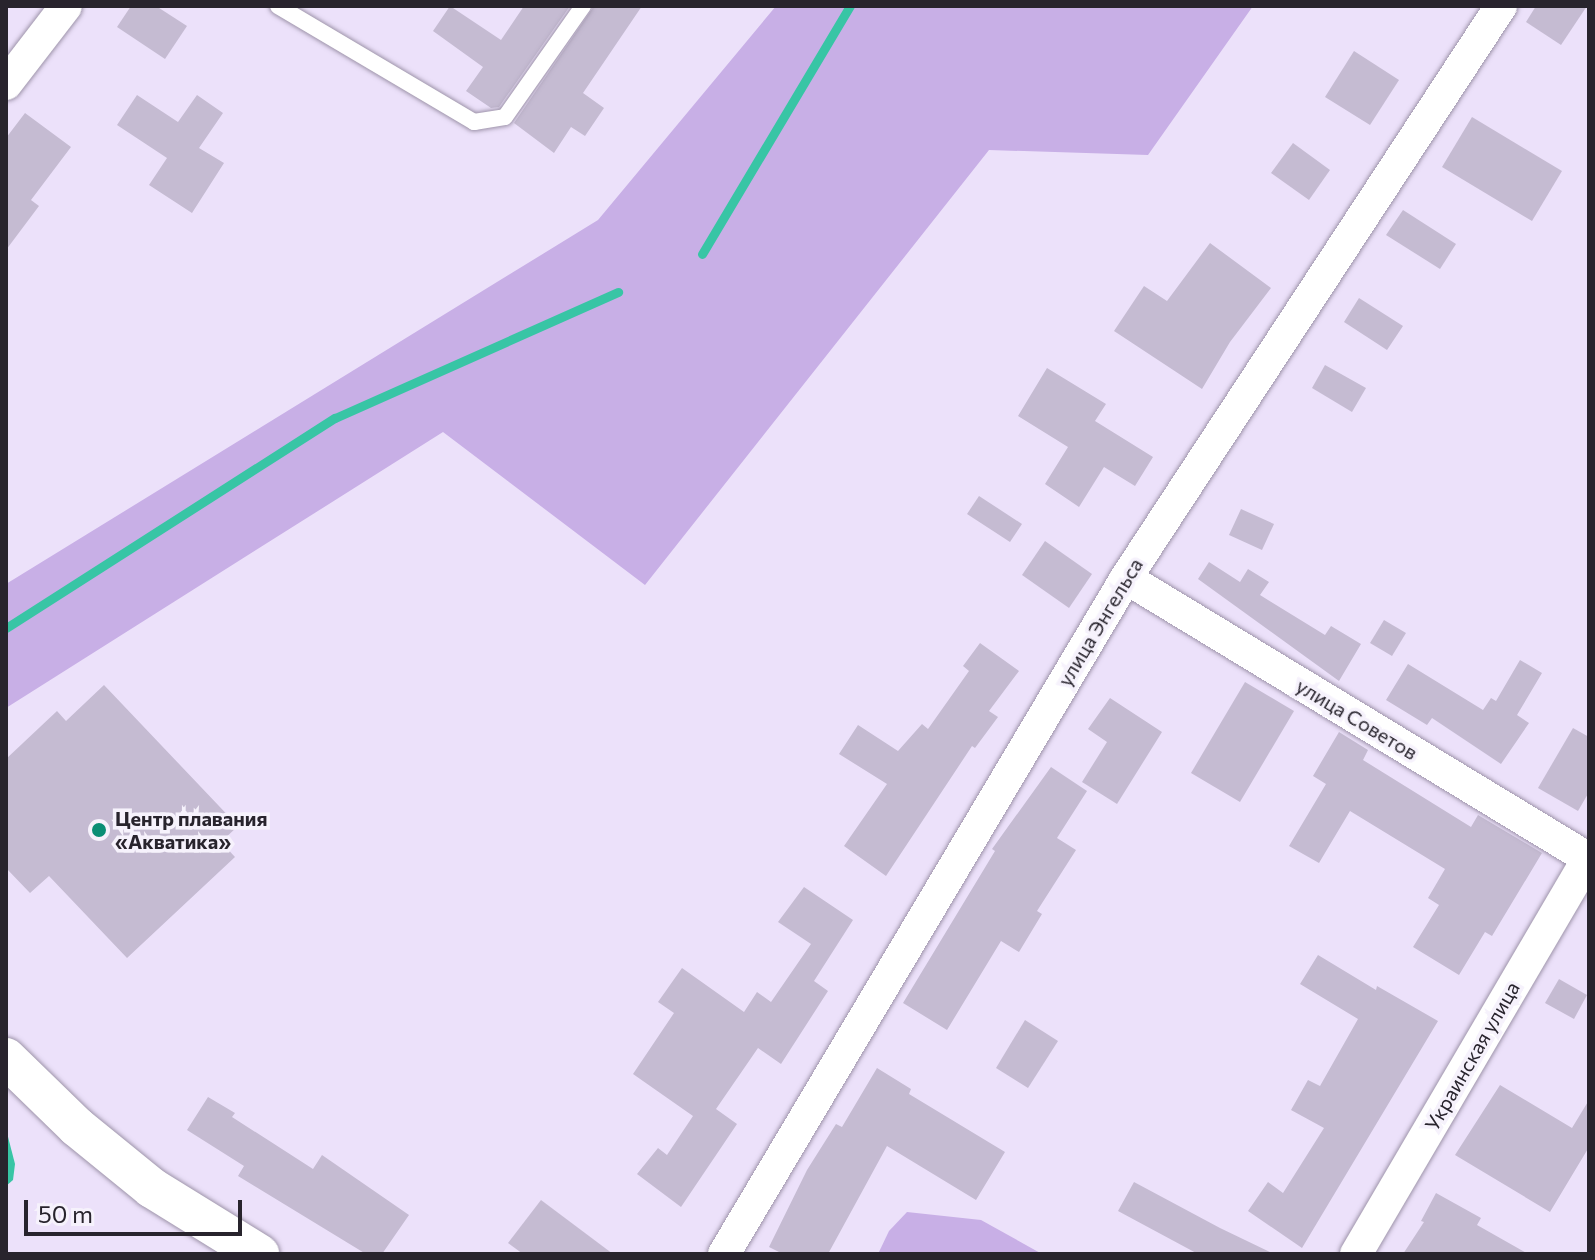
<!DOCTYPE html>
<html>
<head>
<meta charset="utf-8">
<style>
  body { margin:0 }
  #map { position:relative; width:1595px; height:1260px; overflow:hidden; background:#ece1fa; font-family:Commissioner,sans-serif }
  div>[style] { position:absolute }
  .green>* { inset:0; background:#c8afe6 }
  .water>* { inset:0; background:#38c5a5 }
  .stream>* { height:9px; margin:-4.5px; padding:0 4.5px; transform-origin:4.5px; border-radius:4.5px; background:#38c5a5 }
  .building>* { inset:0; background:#c5bbd2 }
  .roads { filter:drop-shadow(0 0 2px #9e94aa) drop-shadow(0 0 2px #9e94aa) }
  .service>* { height:16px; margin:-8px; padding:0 8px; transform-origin:8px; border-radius:8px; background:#fff }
  .minor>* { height:32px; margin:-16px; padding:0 16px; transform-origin:16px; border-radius:16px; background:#fff }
  .tertiary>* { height:40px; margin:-20px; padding:0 20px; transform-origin:20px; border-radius:20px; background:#fff }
  .dots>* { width:22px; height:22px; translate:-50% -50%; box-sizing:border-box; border:4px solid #f6f2fc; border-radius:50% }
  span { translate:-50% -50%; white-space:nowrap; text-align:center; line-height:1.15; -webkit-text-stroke:7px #f6f2fc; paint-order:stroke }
  .street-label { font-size:20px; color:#28242d }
  .poi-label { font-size:20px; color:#28242d; font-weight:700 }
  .left { translate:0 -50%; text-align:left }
  .frame { position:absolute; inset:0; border:8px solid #28242d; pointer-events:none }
  .scale { position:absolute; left:24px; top:1200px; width:218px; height:36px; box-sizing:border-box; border:4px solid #28242d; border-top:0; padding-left:10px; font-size:24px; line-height:28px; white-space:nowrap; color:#28242d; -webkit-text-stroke:6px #f6f2fc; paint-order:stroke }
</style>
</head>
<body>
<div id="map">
  <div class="green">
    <i style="clip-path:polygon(776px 6px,1253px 6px,1148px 155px,989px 150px,645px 585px,443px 432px,6px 708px,6px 584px,598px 220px)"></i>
    <i style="clip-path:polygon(907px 1212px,981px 1220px,1042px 1254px,878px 1254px,889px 1231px)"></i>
  </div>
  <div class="water">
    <i style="clip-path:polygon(6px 1129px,15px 1164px,13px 1180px,6px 1186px)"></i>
  </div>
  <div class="stream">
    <i style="left:702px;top:254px;width:289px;rotate:-59.2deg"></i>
    <i style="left:6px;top:628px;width:390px;rotate:-32.6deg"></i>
    <i style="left:335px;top:418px;width:310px;rotate:-24deg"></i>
  </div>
  <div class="building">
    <i style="clip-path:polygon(131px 6px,156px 6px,187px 26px,165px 59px,117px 27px)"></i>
    <i style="clip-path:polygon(450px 6px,501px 40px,524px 6px,570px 6px,499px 107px,491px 108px,466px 91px,483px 67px,433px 31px)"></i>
    <i style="clip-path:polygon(594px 6px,642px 6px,583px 93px,604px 108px,585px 136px,571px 127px,554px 153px,514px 123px)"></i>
    <i style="clip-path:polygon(1536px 6px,1587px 6px,1561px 45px,1526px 22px)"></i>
    <i style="clip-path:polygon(1354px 51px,1399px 80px,1370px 125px,1325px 97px)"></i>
    <i style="clip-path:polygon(137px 95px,178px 122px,197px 95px,223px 113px,199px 148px,224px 163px,192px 213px,149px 185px,167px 158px,117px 125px)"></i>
    <i style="clip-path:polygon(25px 113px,71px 147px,31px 200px,39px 206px,6px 250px,6px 138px)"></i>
    <i style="clip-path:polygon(1472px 117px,1562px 171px,1532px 221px,1442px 167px)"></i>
    <i style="clip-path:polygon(1293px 143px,1330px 170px,1309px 200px,1271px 173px)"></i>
    <i style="clip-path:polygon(1403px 210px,1456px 244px,1440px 269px,1386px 235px)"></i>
    <i style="clip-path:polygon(1210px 243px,1271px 288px,1230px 342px,1202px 389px,1114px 331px,1144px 286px,1167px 301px)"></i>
    <i style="clip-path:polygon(1359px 298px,1403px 326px,1387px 350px,1344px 322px)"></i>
    <i style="clip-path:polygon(1325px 365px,1366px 388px,1352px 412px,1312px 388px)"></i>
    <i style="clip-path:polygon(1047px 368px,1106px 404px,1095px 421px,1153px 457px,1135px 486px,1104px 467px,1079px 507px,1045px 484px,1068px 447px,1018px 416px)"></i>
    <i style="clip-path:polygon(979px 496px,1022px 524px,1010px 542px,967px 514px)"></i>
    <i style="clip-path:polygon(1241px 509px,1274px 524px,1262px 550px,1229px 535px)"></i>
    <i style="clip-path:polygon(1045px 541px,1092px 574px,1069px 608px,1022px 575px)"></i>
    <i style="clip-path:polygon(1209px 562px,1240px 582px,1248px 569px,1269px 582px,1260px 595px,1325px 635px,1331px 626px,1361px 644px,1339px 681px,1198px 579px)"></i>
    <i style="clip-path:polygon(1384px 620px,1406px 633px,1392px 656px,1370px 643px)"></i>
    <i style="clip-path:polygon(980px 643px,1019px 671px,989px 711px,998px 717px,975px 748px,972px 746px,886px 876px,844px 846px,887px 784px,839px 754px,858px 725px,898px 751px,922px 724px,928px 729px,969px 671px,963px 666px)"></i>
    <i style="clip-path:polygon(1520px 660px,1542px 673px,1517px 715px,1529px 723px,1501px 764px,1432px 718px,1427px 725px,1386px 700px,1408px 664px,1483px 710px,1491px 698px,1496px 701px)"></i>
    <i style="clip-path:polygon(1245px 682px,1294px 711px,1240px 802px,1191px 773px)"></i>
    <i style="clip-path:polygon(104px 685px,238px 826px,221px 842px,235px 857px,127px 958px,49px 876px,30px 893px,6px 868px,6px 759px,57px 711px,66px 721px)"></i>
    <i style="clip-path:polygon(1110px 698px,1162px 732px,1117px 804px,1082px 782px,1107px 742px,1088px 729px)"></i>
    <i style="clip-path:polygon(1573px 728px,1589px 737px,1589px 792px,1578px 811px,1538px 788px)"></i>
    <i style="clip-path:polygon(1339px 732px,1368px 750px,1363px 760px,1471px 827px,1478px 815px,1542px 853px,1492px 936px,1485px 932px,1459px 975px,1413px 947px,1439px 905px,1428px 898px,1445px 869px,1350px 811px,1319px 863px,1289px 846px,1326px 784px,1313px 776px)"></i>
    <i style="clip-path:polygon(1051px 767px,1087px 791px,1057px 838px,1076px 850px,1037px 911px,1042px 914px,1019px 952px,1001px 941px,947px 1030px,903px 1003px,995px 851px,992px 849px)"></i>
    <i style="clip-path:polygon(804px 887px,853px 920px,814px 981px,828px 991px,781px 1064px,758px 1048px,716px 1109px,737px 1124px,681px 1207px,637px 1174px,658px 1148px,667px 1155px,693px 1116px,633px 1074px,674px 1013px,658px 1002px,682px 968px,744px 1012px,757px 992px,771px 1002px,811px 944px,778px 922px)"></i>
    <i style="clip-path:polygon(1318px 955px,1376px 990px,1377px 986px,1438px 1021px,1302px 1248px,1248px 1211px,1268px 1182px,1283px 1193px,1324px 1128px,1291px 1110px,1308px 1080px,1320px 1086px,1358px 1019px,1300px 984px)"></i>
    <i style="clip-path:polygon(1559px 979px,1587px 995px,1574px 1019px,1545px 1003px)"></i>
    <i style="clip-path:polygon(1025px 1020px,1058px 1041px,1028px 1088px,996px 1068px)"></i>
    <i style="clip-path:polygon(877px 1068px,911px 1089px,909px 1094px,1005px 1152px,976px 1200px,887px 1146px,828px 1254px,783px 1254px,769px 1247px,807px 1170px,836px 1124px,842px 1127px)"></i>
    <i style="clip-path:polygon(1500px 1085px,1572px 1128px,1589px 1100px,1589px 1147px,1550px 1212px,1455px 1155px)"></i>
    <i style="clip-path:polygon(208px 1097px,235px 1113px,232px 1117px,313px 1169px,322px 1155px,409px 1215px,382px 1254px,366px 1254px,238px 1176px,244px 1166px,187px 1130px)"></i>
    <i style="clip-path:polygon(1134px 1182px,1220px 1228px,1274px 1254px,1198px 1254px,1118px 1211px)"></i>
    <i style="clip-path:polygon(1436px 1193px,1481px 1218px,1477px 1225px,1528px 1254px,1403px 1254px,1424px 1222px,1421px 1221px)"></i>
    <i style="clip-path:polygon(541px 1200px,613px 1254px,523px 1254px,508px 1243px)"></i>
  </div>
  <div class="roads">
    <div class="service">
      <i style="left:278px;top:6px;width:228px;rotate:30.6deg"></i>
      <i style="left:474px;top:122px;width:31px;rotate:-9deg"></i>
      <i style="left:505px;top:117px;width:136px;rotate:-54.9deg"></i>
    </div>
    <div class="minor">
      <i style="left:6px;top:84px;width:98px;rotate:-52.4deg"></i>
      <i style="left:1126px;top:578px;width:542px;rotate:31.25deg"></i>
      <i style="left:724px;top:1254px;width:786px;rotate:-59.26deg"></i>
      <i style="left:1126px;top:578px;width:684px;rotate:-56.75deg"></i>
      <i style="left:1356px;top:1254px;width:460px;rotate:-59.6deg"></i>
    </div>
    <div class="tertiary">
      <i style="left:6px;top:1058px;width:99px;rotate:44.2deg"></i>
      <i style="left:77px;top:1127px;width:97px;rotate:39.1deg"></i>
      <i style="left:152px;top:1188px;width:126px;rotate:31.7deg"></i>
    </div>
  </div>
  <div class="dots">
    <i style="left:99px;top:830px;background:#0a8e75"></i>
  </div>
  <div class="street-label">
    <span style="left:1100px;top:622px;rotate:-59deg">улица Энгельса</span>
    <span style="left:1357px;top:719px;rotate:31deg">улица Советов</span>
    <span style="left:1472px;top:1056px;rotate:-60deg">Украинская улица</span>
  </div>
  <div class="poi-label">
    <span class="left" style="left:115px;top:830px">Центр плавания<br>«Акватика»</span>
  </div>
  <div class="frame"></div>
  <div class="scale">50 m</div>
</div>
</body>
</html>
